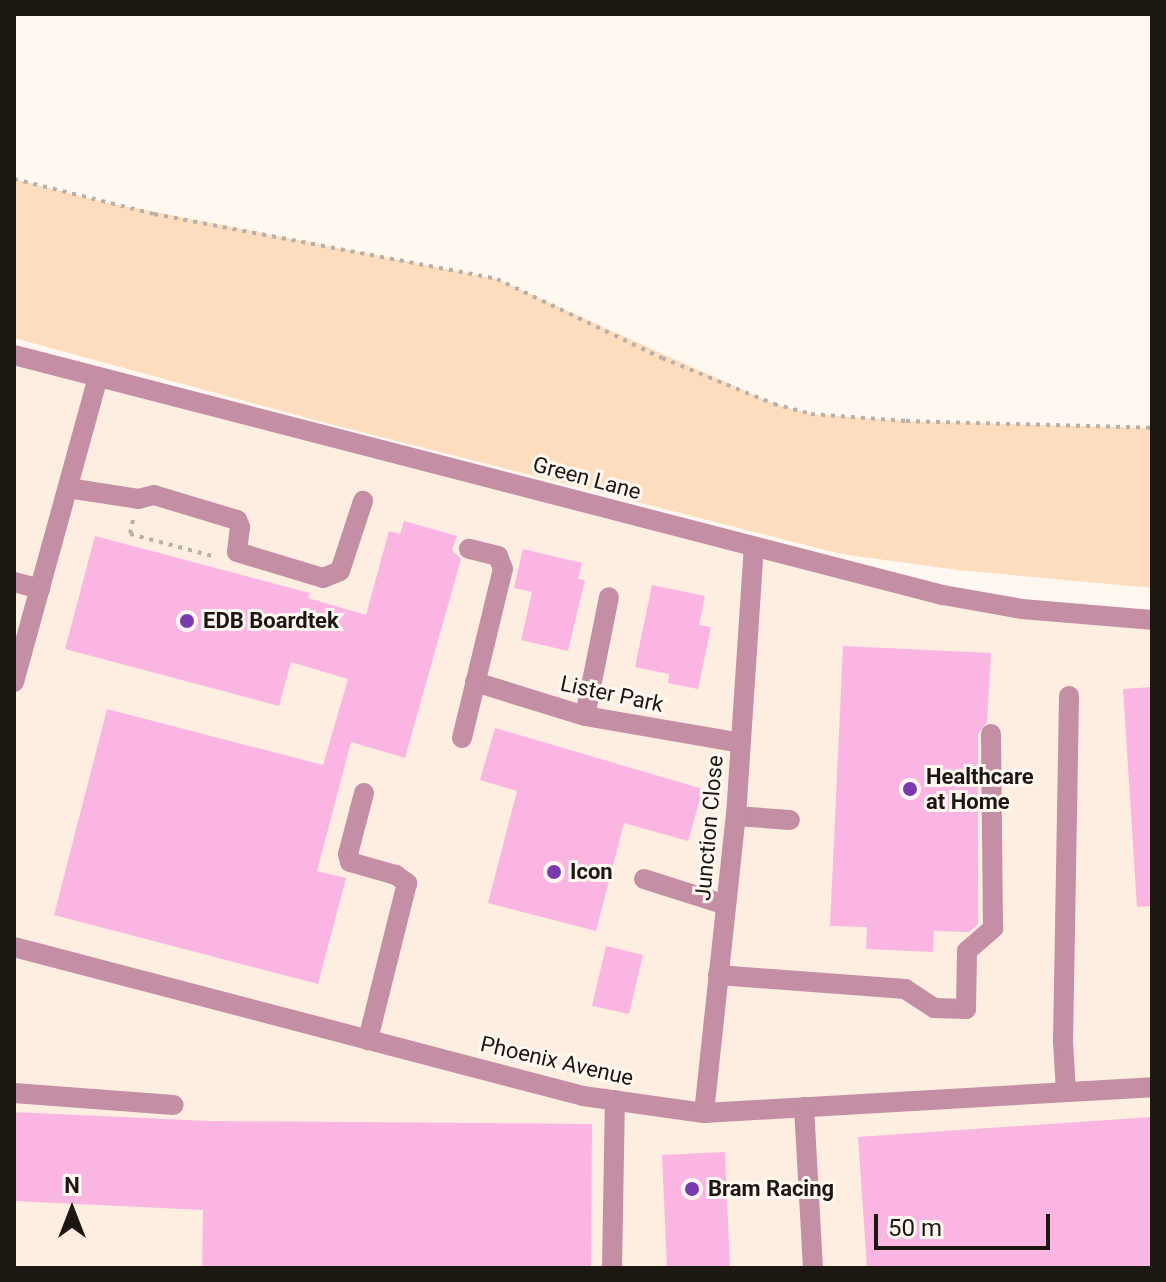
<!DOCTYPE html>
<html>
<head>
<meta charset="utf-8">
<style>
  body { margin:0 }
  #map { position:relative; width:1166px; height:1282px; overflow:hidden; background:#fff8f1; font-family:Roboto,sans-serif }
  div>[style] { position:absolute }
  .built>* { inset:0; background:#fdeee1 }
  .green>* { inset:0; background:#feddbe }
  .building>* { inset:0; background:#fbb5e3 }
  .path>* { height:4px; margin-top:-2px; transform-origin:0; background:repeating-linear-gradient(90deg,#b8b1aa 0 4px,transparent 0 10px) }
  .minor>* { height:20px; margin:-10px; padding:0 10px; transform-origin:10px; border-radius:10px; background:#c48ea5 }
  .dots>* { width:22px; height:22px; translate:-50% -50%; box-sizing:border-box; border:4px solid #fff8f1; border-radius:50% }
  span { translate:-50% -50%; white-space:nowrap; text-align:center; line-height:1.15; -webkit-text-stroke:6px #fff8f1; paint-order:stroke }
  .street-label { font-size:22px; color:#1d1711 }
  .poi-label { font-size:22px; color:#1d1711; font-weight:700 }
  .left { translate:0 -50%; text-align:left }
  .frame { position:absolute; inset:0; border:16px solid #1d1711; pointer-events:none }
  .north { position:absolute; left:32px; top:1170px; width:80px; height:80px; -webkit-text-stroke:6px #fff8f1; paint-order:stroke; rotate:0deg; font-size:22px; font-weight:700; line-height:32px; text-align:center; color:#1d1711 }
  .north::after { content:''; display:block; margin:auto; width:28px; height:36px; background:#1d1711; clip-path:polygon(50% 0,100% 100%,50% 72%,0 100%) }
  .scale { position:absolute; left:874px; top:1214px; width:176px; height:36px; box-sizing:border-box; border:4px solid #1d1711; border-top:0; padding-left:10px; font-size:24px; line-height:28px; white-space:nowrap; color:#1d1711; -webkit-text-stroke:6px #fff8f1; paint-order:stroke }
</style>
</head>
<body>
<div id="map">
  <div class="built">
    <i style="clip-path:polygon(14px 354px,1022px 609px,1152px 614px,1152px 1268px,14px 1268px)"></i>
  </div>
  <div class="green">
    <i style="clip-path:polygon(14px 179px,104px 202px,497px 279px,774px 404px,811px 414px,906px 421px,1152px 428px,1152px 588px,958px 570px,841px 554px,326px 423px,14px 338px)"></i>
  </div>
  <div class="building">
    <i style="clip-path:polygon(404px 521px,457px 536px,452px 550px,461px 559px,405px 758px,351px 742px,317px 871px,346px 878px,318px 984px,54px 915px,107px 709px,323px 765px,348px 679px,291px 662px,279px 706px,65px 649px,95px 536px,310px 593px,308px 598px,366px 615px,389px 531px,400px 534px)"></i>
    <i style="clip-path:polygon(523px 549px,582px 563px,578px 579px,585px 580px,568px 651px,521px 640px,532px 592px,514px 588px)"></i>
    <i style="clip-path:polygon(652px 585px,705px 596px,699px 625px,711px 627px,698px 689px,668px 683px,669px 674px,635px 667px)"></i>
    <i style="clip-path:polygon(843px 646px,991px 653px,987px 722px,978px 734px,978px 924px,969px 932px,934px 931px,933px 952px,866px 949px,867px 927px,830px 926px)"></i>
    <i style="clip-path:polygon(1152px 687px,1152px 906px,1137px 907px,1123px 689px)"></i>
    <i style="clip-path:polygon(495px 728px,703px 789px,688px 841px,624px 823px,596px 931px,488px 903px,517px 791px,480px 780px)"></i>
    <i style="clip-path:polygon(606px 946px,643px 955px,629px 1014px,592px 1006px)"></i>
    <i style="clip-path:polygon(14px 1112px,208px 1121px,592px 1124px,591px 1268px,202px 1268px,203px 1210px,14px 1201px)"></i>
    <i style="clip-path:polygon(1152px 1117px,1152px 1268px,867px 1268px,858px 1137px)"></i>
    <i style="clip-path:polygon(725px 1152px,730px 1268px,667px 1268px,662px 1155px)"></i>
  </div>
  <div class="path">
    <i style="left:14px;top:179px;width:144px;rotate:14deg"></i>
    <i style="left:154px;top:214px;width:349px;rotate:10.7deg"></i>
    <i style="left:497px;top:279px;width:183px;rotate:25.6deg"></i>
    <i style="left:662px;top:358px;width:121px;rotate:22.3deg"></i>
    <i style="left:774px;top:404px;width:38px;rotate:15deg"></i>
    <i style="left:811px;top:414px;width:95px;rotate:4.2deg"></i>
    <i style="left:906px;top:421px;width:246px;rotate:1.6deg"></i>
    <i style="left:133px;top:520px;width:14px;rotate:102deg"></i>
    <i style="left:130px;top:534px;width:89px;rotate:15deg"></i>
  </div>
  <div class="minor">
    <i style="left:14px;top:355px;width:960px;rotate:14.49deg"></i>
    <i style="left:943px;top:595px;width:80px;rotate:10deg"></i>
    <i style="left:1022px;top:609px;width:130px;rotate:4.8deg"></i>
    <i style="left:68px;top:488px;width:71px;rotate:8.9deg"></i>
    <i style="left:138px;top:499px;width:16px;rotate:-14deg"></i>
    <i style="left:154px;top:495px;width:87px;rotate:16.8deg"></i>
    <i style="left:237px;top:520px;width:8px;rotate:67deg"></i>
    <i style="left:240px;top:527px;width:25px;rotate:97deg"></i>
    <i style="left:237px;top:552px;width:90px;rotate:16.8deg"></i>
    <i style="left:323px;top:578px;width:18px;rotate:-22deg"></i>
    <i style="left:340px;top:571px;width:74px;rotate:-71.8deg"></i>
    <i style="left:14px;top:582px;width:27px;rotate:15deg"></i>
    <i style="left:14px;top:682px;width:315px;rotate:-74.6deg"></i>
    <i style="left:475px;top:682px;width:115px;rotate:17.2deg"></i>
    <i style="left:585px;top:716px;width:158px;rotate:9.8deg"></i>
    <i style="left:585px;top:716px;width:121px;rotate:-78.6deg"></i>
    <i style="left:462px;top:738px;width:174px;rotate:-76.4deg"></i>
    <i style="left:503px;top:569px;width:14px;rotate:-111deg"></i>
    <i style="left:498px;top:556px;width:30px;rotate:-166deg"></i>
    <i style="left:364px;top:793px;width:63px;rotate:104.7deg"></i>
    <i style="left:348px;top:854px;width:8px;rotate:76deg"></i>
    <i style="left:350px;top:862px;width:48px;rotate:15.8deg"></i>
    <i style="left:396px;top:875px;width:14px;rotate:36deg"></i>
    <i style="left:407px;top:883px;width:162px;rotate:104deg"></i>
    <i style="left:736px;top:816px;width:54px;rotate:4.2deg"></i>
    <i style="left:644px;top:879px;width:86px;rotate:17.6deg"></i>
    <i style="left:14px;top:947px;width:588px;rotate:14.67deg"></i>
    <i style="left:583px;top:1096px;width:122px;rotate:8deg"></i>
    <i style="left:704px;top:1113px;width:449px;rotate:-3.3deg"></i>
    <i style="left:718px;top:975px;width:188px;rotate:4.3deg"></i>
    <i style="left:905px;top:989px;width:35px;rotate:33deg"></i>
    <i style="left:934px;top:1008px;width:32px;rotate:2deg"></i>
    <i style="left:966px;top:1009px;width:58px;rotate:-89deg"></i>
    <i style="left:967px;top:951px;width:35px;rotate:-41deg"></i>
    <i style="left:993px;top:928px;width:194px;rotate:-90.6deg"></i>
    <i style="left:1066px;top:1092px;width:50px;rotate:-93.4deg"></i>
    <i style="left:1063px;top:1042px;width:346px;rotate:-89deg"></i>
    <i style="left:14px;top:1093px;width:160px;rotate:4.3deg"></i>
    <i style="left:804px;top:1107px;width:161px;rotate:86.8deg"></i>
    <i style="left:704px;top:1113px;width:299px;rotate:-83.9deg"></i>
    <i style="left:736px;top:816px;width:270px;rotate:-86.2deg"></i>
    <i style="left:612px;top:1268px;width:168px;rotate:-89deg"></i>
  </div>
  <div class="dots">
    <i style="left:187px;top:621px;background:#7a39ad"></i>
    <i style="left:910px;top:789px;background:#7a39ad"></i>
    <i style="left:554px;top:872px;background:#7a39ad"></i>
    <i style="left:692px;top:1189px;background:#7a39ad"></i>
  </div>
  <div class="street-label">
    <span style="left:587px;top:478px;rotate:15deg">Green Lane</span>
    <span style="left:612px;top:694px;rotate:12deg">Lister Park</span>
    <span style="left:709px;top:828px;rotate:-85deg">Junction Close</span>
    <span style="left:557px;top:1061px;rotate:13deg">Phoenix Avenue</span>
  </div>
  <div class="poi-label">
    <span class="left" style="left:203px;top:621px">EDB Boardtek</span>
    <span class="left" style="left:926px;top:789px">Healthcare<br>at Home</span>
    <span class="left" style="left:570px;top:872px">Icon</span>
    <span class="left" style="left:708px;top:1189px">Bram Racing</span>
  </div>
  <div class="frame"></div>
  <div class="north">N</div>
  <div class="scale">50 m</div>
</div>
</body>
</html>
